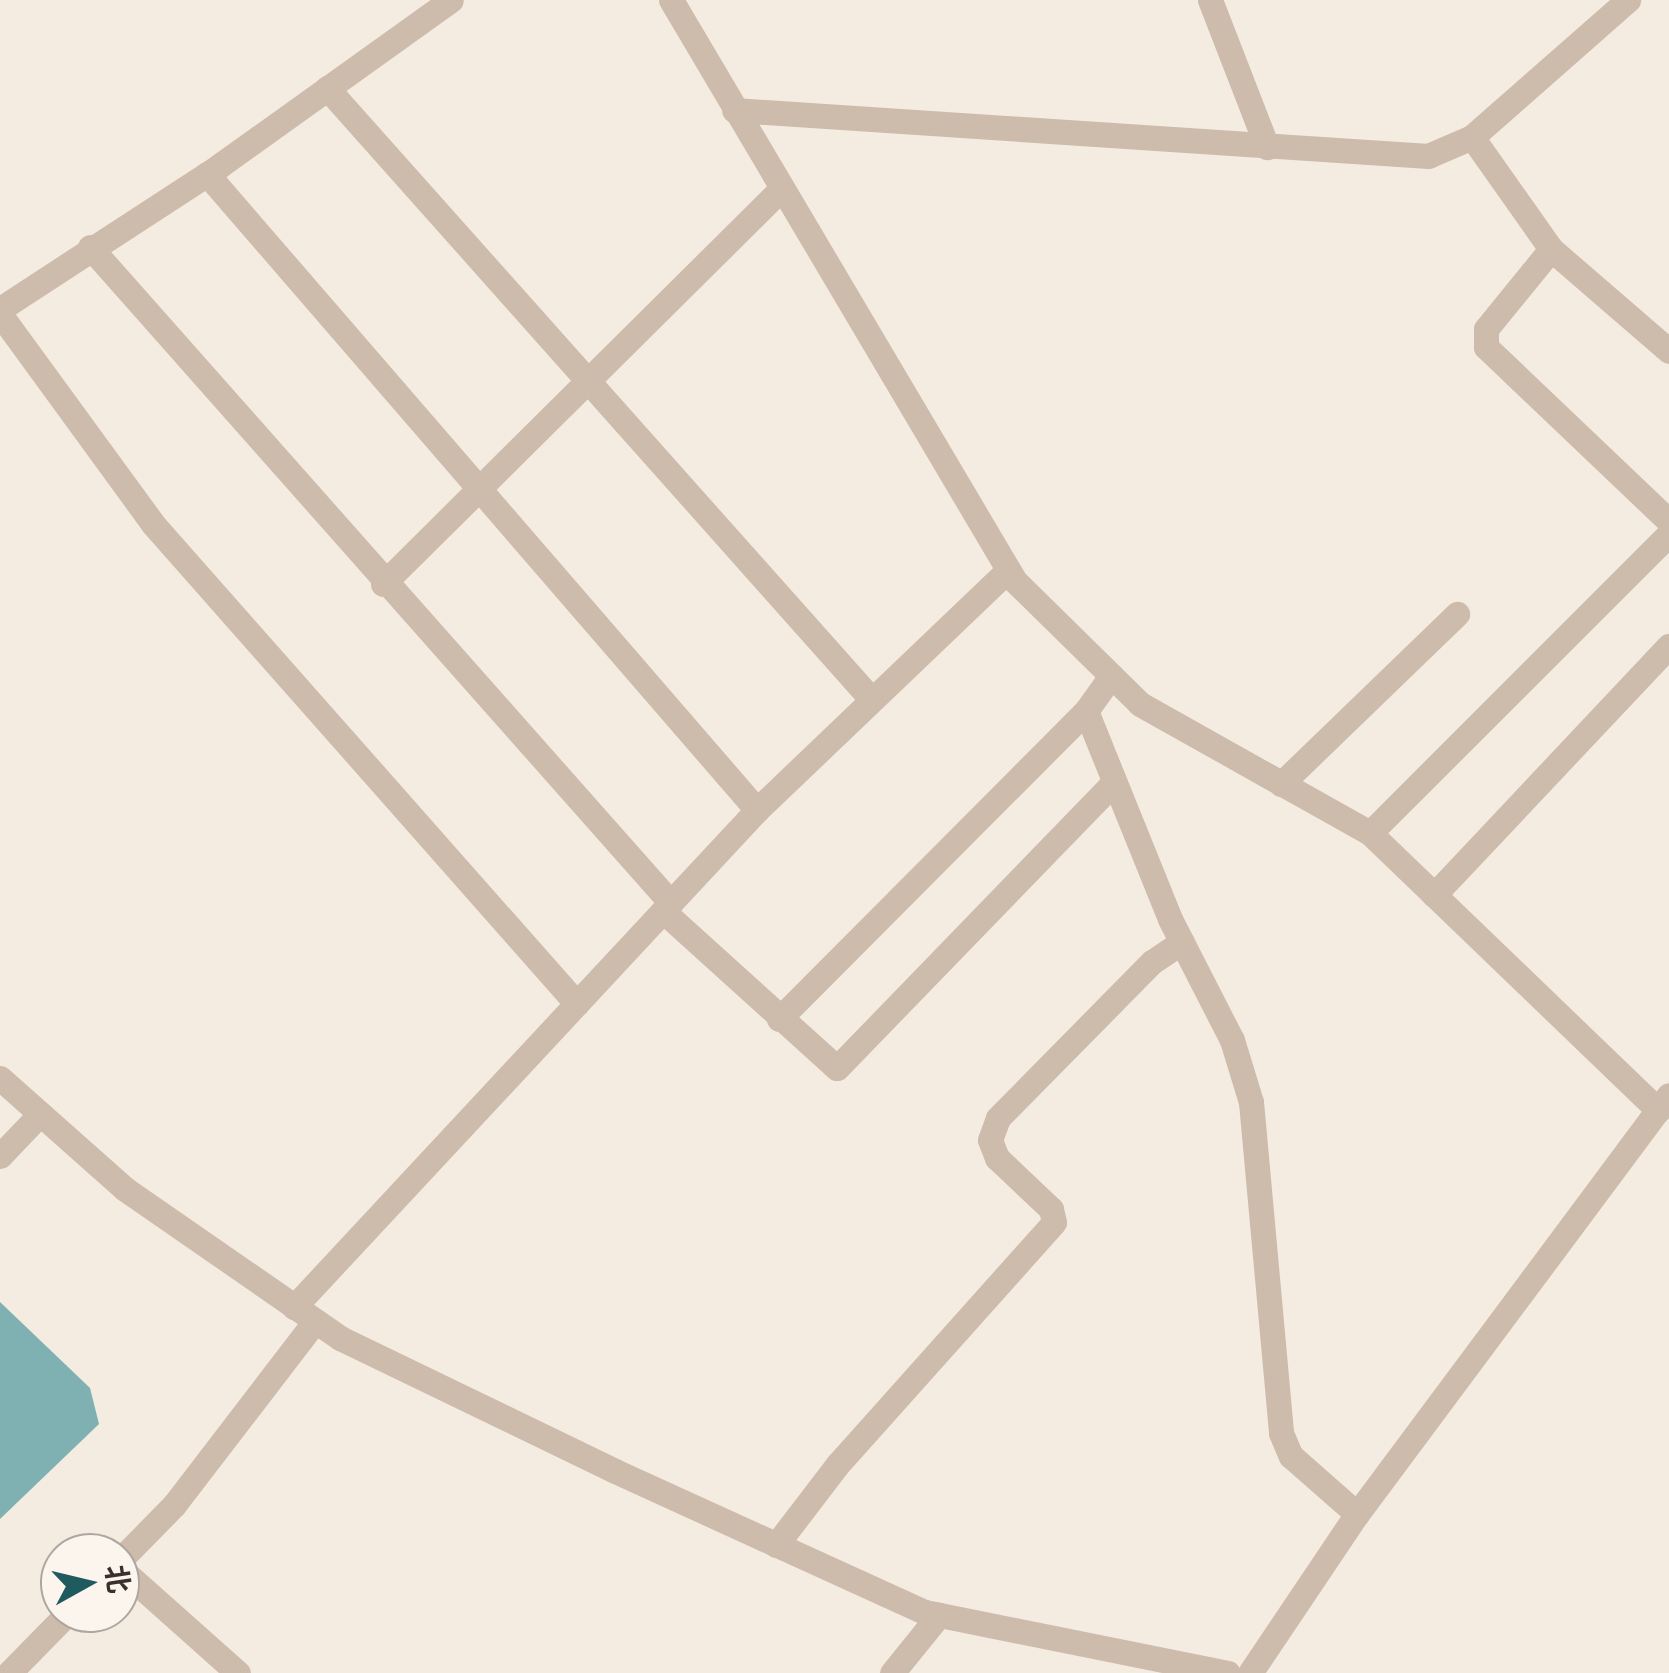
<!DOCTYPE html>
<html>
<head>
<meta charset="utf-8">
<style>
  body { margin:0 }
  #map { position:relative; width:1669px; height:1673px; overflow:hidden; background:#f4ebe1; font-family:Inter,"Noto Sans SC",sans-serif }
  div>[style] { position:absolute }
  .water>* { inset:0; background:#7fb0b2 }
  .minor>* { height:25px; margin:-12.5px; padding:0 12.5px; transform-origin:12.5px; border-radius:12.5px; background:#cdbbac }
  span { translate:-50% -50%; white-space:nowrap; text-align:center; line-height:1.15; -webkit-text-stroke:8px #fbf5ee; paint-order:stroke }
  .north { position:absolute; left:40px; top:1533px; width:100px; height:100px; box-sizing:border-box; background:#fbf5ee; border:2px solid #aea6a0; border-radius:50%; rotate:82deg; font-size:28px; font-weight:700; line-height:40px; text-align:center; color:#3b302b }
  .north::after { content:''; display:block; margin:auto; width:35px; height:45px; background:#1f5a5e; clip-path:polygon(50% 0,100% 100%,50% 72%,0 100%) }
</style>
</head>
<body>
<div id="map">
  <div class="water">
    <i style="clip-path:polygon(0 1302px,90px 1388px,99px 1424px,0 1519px)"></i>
  </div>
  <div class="minor">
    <i style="left:671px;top:0;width:675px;rotate:59.37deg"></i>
    <i style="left:1015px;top:581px;width:175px;rotate:44.5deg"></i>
    <i style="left:1140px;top:704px;width:264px;rotate:29.3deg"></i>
    <i style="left:1370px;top:833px;width:400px;rotate:43.9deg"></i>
    <i style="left:1210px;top:0;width:158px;rotate:68.8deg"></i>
    <i style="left:327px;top:88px;width:819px;rotate:48.31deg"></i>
    <i style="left:734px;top:110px;width:696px;rotate:3.79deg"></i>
    <i style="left:1428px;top:156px;width:48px;rotate:-23.4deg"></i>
    <i style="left:1472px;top:137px;width:208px;rotate:-41.3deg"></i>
    <i style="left:1472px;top:137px;width:137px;rotate:54.8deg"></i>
    <i style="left:1551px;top:249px;width:156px;rotate:40.8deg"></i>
    <i style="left:207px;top:174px;width:841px;rotate:49.15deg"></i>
    <i style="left:90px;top:247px;width:876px;rotate:48.47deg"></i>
    <i style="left:1551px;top:249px;width:103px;rotate:129.1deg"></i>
    <i style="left:1486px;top:329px;width:18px;rotate:90deg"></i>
    <i style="left:1486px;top:347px;width:253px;rotate:43.6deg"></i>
    <i style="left:0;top:309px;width:262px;rotate:-33.1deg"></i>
    <i style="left:219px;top:166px;width:285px;rotate:-35.6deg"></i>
    <i style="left:0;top:314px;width:260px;rotate:53.9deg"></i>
    <i style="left:153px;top:524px;width:640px;rotate:48.54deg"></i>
    <i style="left:383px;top:584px;width:559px;rotate:-44.78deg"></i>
    <i style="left:1111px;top:676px;width:43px;rotate:125.5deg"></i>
    <i style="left:1086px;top:711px;width:224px;rotate:68deg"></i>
    <i style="left:1170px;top:919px;width:136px;rotate:62.9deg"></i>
    <i style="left:1232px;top:1040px;width:65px;rotate:73deg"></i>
    <i style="left:1251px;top:1102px;width:332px;rotate:84.8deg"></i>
    <i style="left:1281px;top:1433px;width:25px;rotate:67deg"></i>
    <i style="left:1291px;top:1456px;width:88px;rotate:41.3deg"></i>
    <i style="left:1281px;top:784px;width:245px;rotate:-44deg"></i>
    <i style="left:1370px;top:833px;width:423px;rotate:-45deg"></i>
    <i style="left:1434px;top:895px;width:342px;rotate:-46.7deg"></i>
    <i style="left:663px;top:911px;width:234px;rotate:42.1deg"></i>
    <i style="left:837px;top:1068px;width:398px;rotate:-45.9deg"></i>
    <i style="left:779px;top:1019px;width:435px;rotate:-45.1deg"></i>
    <i style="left:0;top:1078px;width:167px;rotate:41.6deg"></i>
    <i style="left:125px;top:1189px;width:262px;rotate:34.7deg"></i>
    <i style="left:340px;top:1338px;width:305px;rotate:25.8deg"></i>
    <i style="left:615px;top:1471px;width:341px;rotate:24.5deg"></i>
    <i style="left:925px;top:1612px;width:309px;rotate:11.4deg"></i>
    <i style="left:0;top:1156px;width:58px;rotate:-46.4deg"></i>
    <i style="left:294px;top:1307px;width:679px;rotate:-47.03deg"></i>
    <i style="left:757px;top:810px;width:347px;rotate:-43.7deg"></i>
    <i style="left:776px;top:1545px;width:102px;rotate:-52.6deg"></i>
    <i style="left:838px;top:1464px;width:324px;rotate:-48.2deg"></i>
    <i style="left:1054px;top:1222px;width:13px;rotate:-103deg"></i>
    <i style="left:1051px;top:1209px;width:74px;rotate:-136.6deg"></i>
    <i style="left:997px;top:1158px;width:19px;rotate:-111deg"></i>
    <i style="left:990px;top:1140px;width:23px;rotate:-70deg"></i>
    <i style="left:998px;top:1118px;width:219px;rotate:-45.4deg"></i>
    <i style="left:1152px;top:962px;width:36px;rotate:-34deg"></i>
    <i style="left:120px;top:1560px;width:77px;rotate:-45.5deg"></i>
    <i style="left:174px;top:1505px;width:232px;rotate:-52.5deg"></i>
    <i style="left:120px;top:1568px;width:158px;rotate:41.7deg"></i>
    <i style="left:9px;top:1673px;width:84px;rotate:-45.5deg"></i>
    <i style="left:892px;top:1673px;width:75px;rotate:-51deg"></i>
    <i style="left:1250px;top:1673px;width:192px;rotate:-56.1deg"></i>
    <i style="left:1357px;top:1514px;width:522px;rotate:-53.33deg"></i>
  </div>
  <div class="north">北</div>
</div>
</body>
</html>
